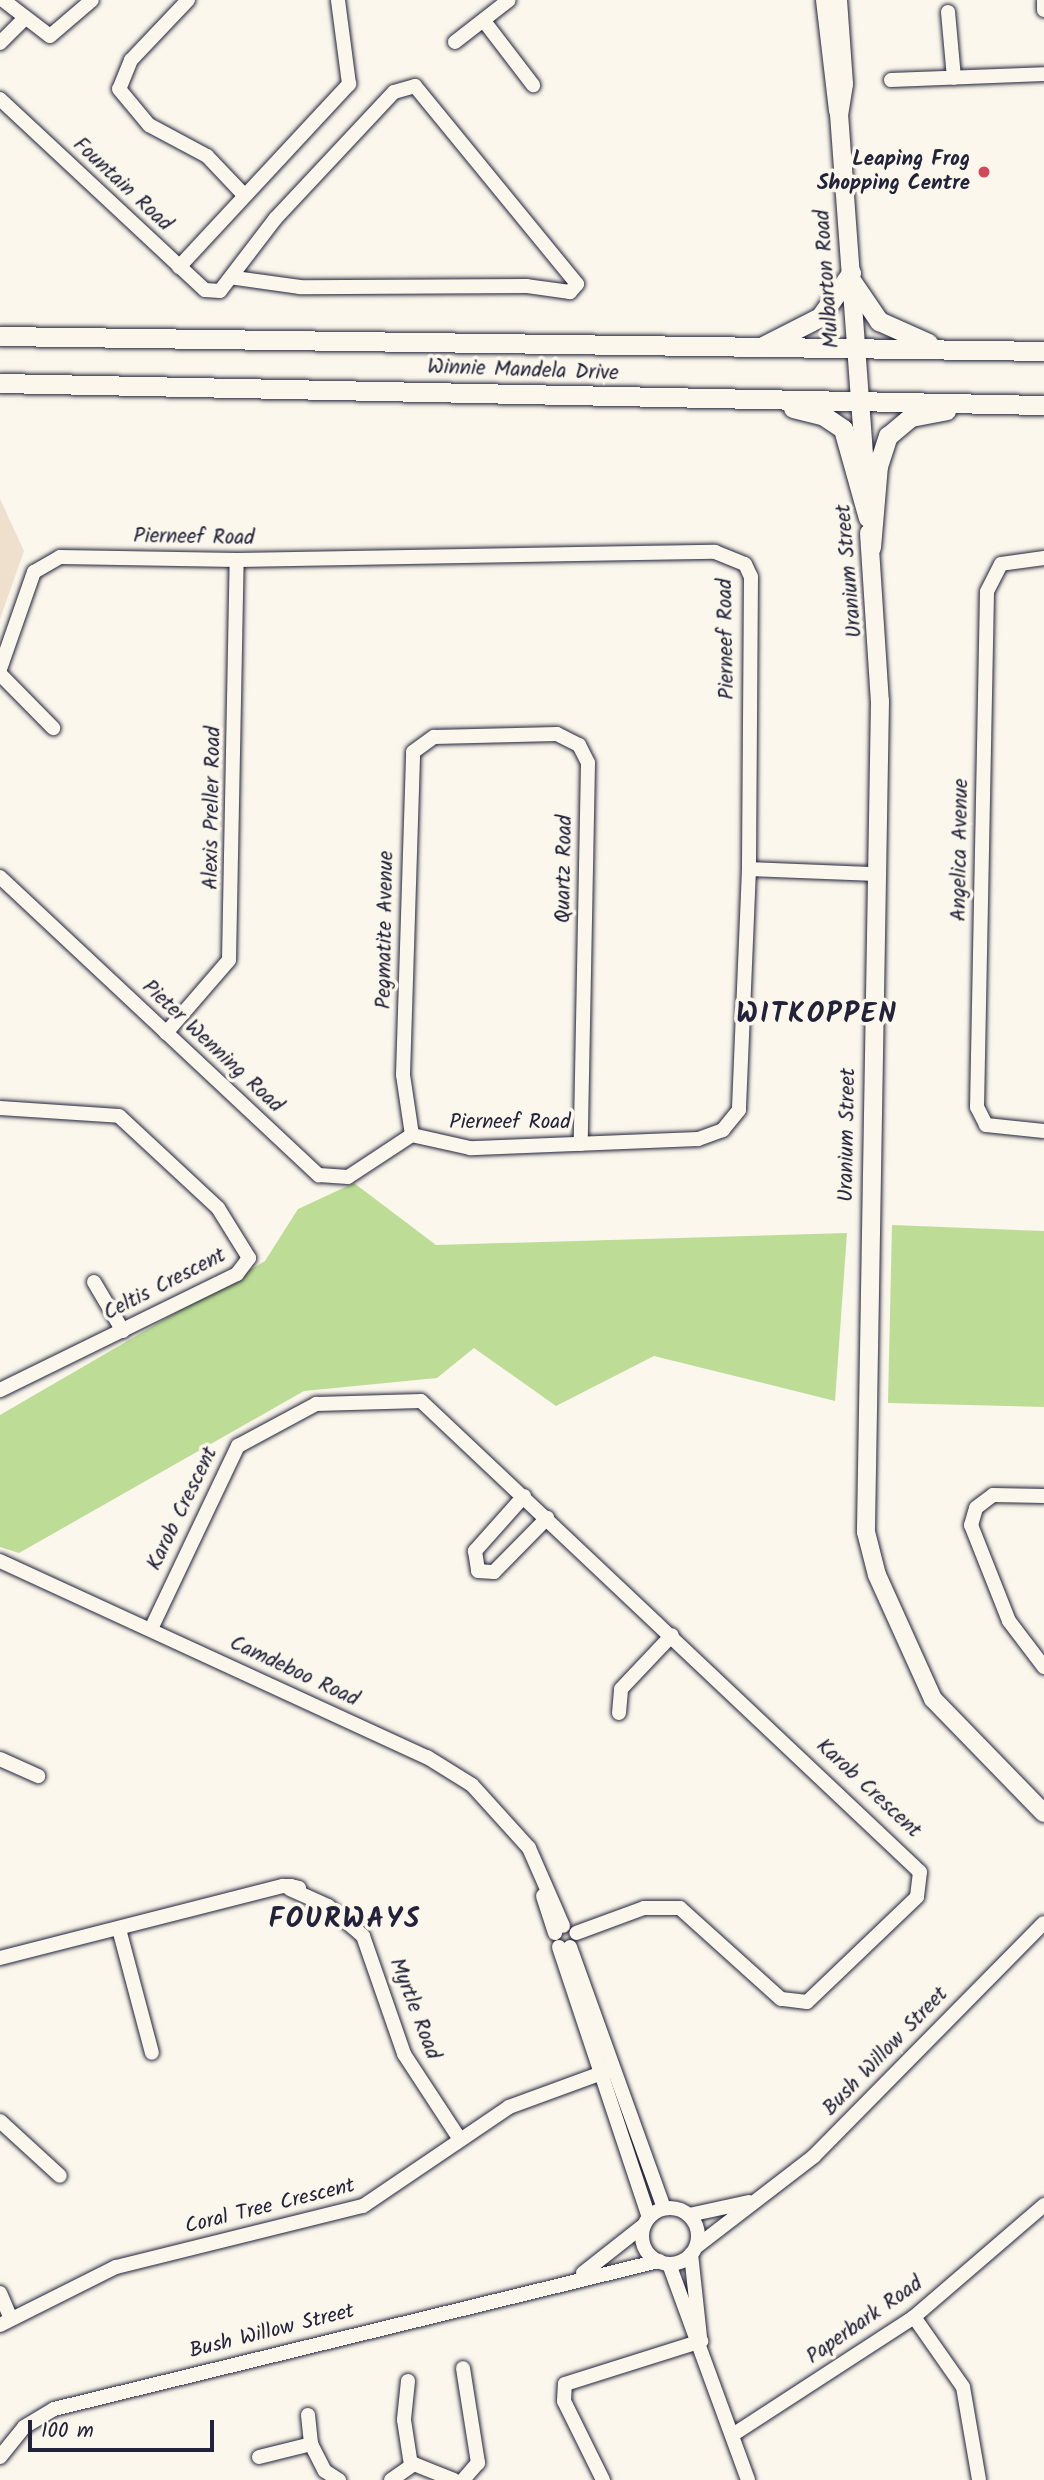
<!DOCTYPE html>
<html>
<head>
<meta charset="utf-8">
<style>
  body { margin:0 }
  #map { position:relative; width:1044px; height:2480px; overflow:hidden; background:#fbf7ec; font-family:Kalam,sans-serif }
  div>[style] { position:absolute }
  .built>* { inset:0; background:#eee0cc }
  .green>* { inset:0; background:#bddd96 }
  .roads { filter:drop-shadow(0 0 2px #22223b) drop-shadow(0 0 2px #22223b) }
  .minor>* { height:14px; margin:-7px; padding:0 7px; transform-origin:7px; border-radius:7px; background:#fbf7ec }
  .minor>.ring { margin:-7px; padding:0; box-sizing:content-box; background:none; border:14px solid #fbf7ec; border-radius:50% }
  .tertiary>* { height:18px; margin:-9px; padding:0 9px; transform-origin:9px; border-radius:9px; background:#fbf7ec }
  .secondary>* { height:19px; margin:-9.5px; padding:0 9.5px; transform-origin:9.5px; border-radius:9.5px; background:#fbf7ec }
  .dots>* { width:19px; height:19px; translate:-50% -50%; box-sizing:border-box; border:4px solid #fbf7ec; border-radius:50% }
  span { translate:-50% -50%; white-space:nowrap; text-align:center; line-height:1.15; -webkit-text-stroke:7px #fbf7ec; paint-order:stroke }
  .poi-label { font-size:21px; color:#22223b; font-weight:700 }
  .right { translate:-100% -50%; text-align:right }
  .street-label { font-size:21px; color:#22223b }
  .district-label { font-size:28px; color:#22223b; font-weight:700; letter-spacing:2px }
  .scale { position:absolute; left:28px; top:2420px; width:186px; height:32px; box-sizing:border-box; border:4px solid #22223b; border-top:0; padding-left:9px; font-size:21px; line-height:24px; white-space:nowrap; color:#22223b; -webkit-text-stroke:5px #fbf7ec; paint-order:stroke }
</style>
</head>
<body>
<div id="map">
  <div class="built">
    <i style="clip-path:polygon(0 499px,24px 551px,0 619px)"></i>
  </div>
  <div class="green">
    <i style="clip-path:polygon(354px 1183px,436px 1245px,847px 1233px,835px 1401px,654px 1356px,556px 1406px,474px 1348px,437px 1378px,304px 1391px,19px 1553px,0 1547px,0 1415px,265px 1261px,298px 1209px)"></i>
    <i style="clip-path:polygon(892px 1225px,1044px 1231px,1044px 1407px,888px 1403px)"></i>
  </div>
  <div class="roads">
    <div class="minor">
      <i style="left:3px;top:0;width:59px;rotate:37.5deg"></i>
      <i style="left:50px;top:36px;width:55px;rotate:-40.6deg"></i>
      <i style="left:188px;top:0;width:83px;rotate:133.5deg"></i>
      <i style="left:131px;top:60px;width:31px;rotate:112deg"></i>
      <i style="left:119px;top:89px;width:47px;rotate:50.2deg"></i>
      <i style="left:149px;top:125px;width:66px;rotate:28.1deg"></i>
      <i style="left:207px;top:156px;width:54px;rotate:46.5deg"></i>
      <i style="left:1044px;top:0;width:10px;rotate:90deg"></i>
      <i style="left:948px;top:12px;width:66px;rotate:84.8deg"></i>
      <i style="left:484px;top:21px;width:81px;rotate:52.6deg"></i>
      <i style="left:455px;top:42px;width:68px;rotate:-37.9deg"></i>
      <i style="left:0;top:43px;width:34px;rotate:-45deg"></i>
      <i style="left:891px;top:80px;width:153px;rotate:-2.2deg"></i>
      <i style="left:0;top:99px;width:280px;rotate:43deg"></i>
      <i style="left:205px;top:290px;width:15px;rotate:4deg"></i>
      <i style="left:220px;top:291px;width:91px;rotate:-52.6deg"></i>
      <i style="left:275px;top:219px;width:174px;rotate:-46.9deg"></i>
      <i style="left:394px;top:92px;width:22px;rotate:-16deg"></i>
      <i style="left:415px;top:86px;width:256px;rotate:50.7deg"></i>
      <i style="left:577px;top:284px;width:11px;rotate:131deg"></i>
      <i style="left:570px;top:292px;width:43px;rotate:-172.1deg"></i>
      <i style="left:527px;top:286px;width:227px;rotate:179.7deg"></i>
      <i style="left:300px;top:287px;width:66px;rotate:-172.1deg"></i>
      <i style="left:179px;top:267px;width:250px;rotate:-47.1deg"></i>
      <i style="left:349px;top:84px;width:85px;rotate:-97.5deg"></i>
      <i style="left:1044px;top:558px;width:43px;rotate:172.1deg"></i>
      <i style="left:1001px;top:564px;width:31px;rotate:117deg"></i>
      <i style="left:987px;top:592px;width:515px;rotate:91.11deg"></i>
      <i style="left:977px;top:1107px;width:20px;rotate:63deg"></i>
      <i style="left:986px;top:1125px;width:58px;rotate:5.9deg"></i>
      <i style="left:0;top:669px;width:103px;rotate:-70.7deg"></i>
      <i style="left:34px;top:572px;width:30px;rotate:-30deg"></i>
      <i style="left:60px;top:557px;width:177px;rotate:1deg"></i>
      <i style="left:237px;top:560px;width:478px;rotate:-1deg"></i>
      <i style="left:715px;top:552px;width:32px;rotate:22deg"></i>
      <i style="left:745px;top:564px;width:14px;rotate:65deg"></i>
      <i style="left:751px;top:577px;width:292px;rotate:90.4deg"></i>
      <i style="left:749px;top:869px;width:241px;rotate:92.4deg"></i>
      <i style="left:739px;top:1110px;width:26px;rotate:129deg"></i>
      <i style="left:723px;top:1130px;width:27px;rotate:160deg"></i>
      <i style="left:698px;top:1139px;width:228px;rotate:177.7deg"></i>
      <i style="left:470px;top:1148px;width:59px;rotate:-167.4deg"></i>
      <i style="left:0;top:674px;width:76px;rotate:45.5deg"></i>
      <i style="left:749px;top:869px;width:127px;rotate:2.3deg"></i>
      <i style="left:0;top:877px;width:437px;rotate:43.1deg"></i>
      <i style="left:319px;top:1175px;width:29px;rotate:4deg"></i>
      <i style="left:348px;top:1177px;width:77px;rotate:-33.3deg"></i>
      <i style="left:166px;top:1033px;width:96px;rotate:-49.2deg"></i>
      <i style="left:229px;top:960px;width:400px;rotate:-88.9deg"></i>
      <i style="left:0;top:1108px;width:119px;rotate:3.8deg"></i>
      <i style="left:119px;top:1116px;width:135px;rotate:42.9deg"></i>
      <i style="left:218px;top:1208px;width:59px;rotate:58.2deg"></i>
      <i style="left:249px;top:1258px;width:20px;rotate:127deg"></i>
      <i style="left:237px;top:1274px;width:264px;rotate:153.9deg"></i>
      <i style="left:412px;top:1135px;width:61px;rotate:-98.5deg"></i>
      <i style="left:403px;top:1075px;width:323px;rotate:-88.2deg"></i>
      <i style="left:413px;top:752px;width:26px;rotate:-36deg"></i>
      <i style="left:434px;top:737px;width:123px;rotate:-1.4deg"></i>
      <i style="left:557px;top:734px;width:25px;rotate:27deg"></i>
      <i style="left:579px;top:745px;width:20px;rotate:63deg"></i>
      <i style="left:588px;top:763px;width:381px;rotate:91.1deg"></i>
      <i style="left:94px;top:1282px;width:57px;rotate:59.4deg"></i>
      <i style="left:524px;top:1496px;width:74px;rotate:131.7deg"></i>
      <i style="left:475px;top:1551px;width:20px;rotate:81deg"></i>
      <i style="left:478px;top:1571px;width:16px;rotate:4deg"></i>
      <i style="left:494px;top:1572px;width:76px;rotate:-45.5deg"></i>
      <i style="left:1044px;top:1496px;width:51px;rotate:-178.9deg"></i>
      <i style="left:993px;top:1495px;width:21px;rotate:143deg"></i>
      <i style="left:976px;top:1508px;width:18px;rotate:106deg"></i>
      <i style="left:971px;top:1525px;width:103px;rotate:68.4deg"></i>
      <i style="left:1009px;top:1621px;width:58px;rotate:52.7deg"></i>
      <i style="left:0;top:1561px;width:470px;rotate:24.7deg"></i>
      <i style="left:427px;top:1757px;width:53px;rotate:31.9deg"></i>
      <i style="left:472px;top:1785px;width:85px;rotate:47.9deg"></i>
      <i style="left:529px;top:1848px;width:85px;rotate:66.4deg"></i>
      <i style="left:151px;top:1629px;width:203px;rotate:-64.6deg"></i>
      <i style="left:238px;top:1446px;width:89px;rotate:-28.3deg"></i>
      <i style="left:316px;top:1404px;width:105px;rotate:-1.6deg"></i>
      <i style="left:421px;top:1401px;width:686px;rotate:43.35deg"></i>
      <i style="left:920px;top:1872px;width:25px;rotate:97deg"></i>
      <i style="left:917px;top:1897px;width:152px;rotate:136.3deg"></i>
      <i style="left:807px;top:2002px;width:26px;rotate:-173deg"></i>
      <i style="left:781px;top:1999px;width:136px;rotate:-138deg"></i>
      <i style="left:680px;top:1908px;width:36px;rotate:180deg"></i>
      <i style="left:644px;top:1908px;width:72px;rotate:159.8deg"></i>
      <i style="left:619px;top:1713px;width:24px;rotate:-85deg"></i>
      <i style="left:621px;top:1689px;width:74px;rotate:-46.6deg"></i>
      <i style="left:0;top:1759px;width:42px;rotate:24.1deg"></i>
      <i style="left:290px;top:1889px;width:42px;rotate:24.1deg"></i>
      <i style="left:328px;top:1906px;width:46px;rotate:40.6deg"></i>
      <i style="left:363px;top:1936px;width:125px;rotate:70.8deg"></i>
      <i style="left:404px;top:2054px;width:100px;rotate:56.8deg"></i>
      <i style="left:543px;top:1896px;width:39px;rotate:72deg"></i>
      <i style="left:119px;top:1929px;width:128px;rotate:75.1deg"></i>
      <i style="left:559px;top:1947px;width:285px;rotate:71.6deg"></i>
      <i style="left:570px;top:1947px;width:277px;rotate:70.2deg"></i>
      <i style="left:0;top:1958px;width:292px;rotate:-14.3deg"></i>
      <i style="left:283px;top:1886px;width:8px"></i>
      <i style="left:291px;top:1886px;width:8px;rotate:14deg"></i>
      <i style="left:299px;top:1888px;width:16px;rotate:-173deg"></i>
      <i style="left:0;top:2121px;width:81px;rotate:42.5deg"></i>
      <i class="ring" style="left:642px;top:2208px;width:42px;height:42px"></i>
      <i style="left:689px;top:2215px;width:61px;rotate:-12.2deg"></i>
      <i style="left:696px;top:2247px;width:149px;rotate:-37.6deg"></i>
      <i style="left:814px;top:2156px;width:327px;rotate:-45.4deg"></i>
      <i style="left:691px;top:2254px;width:83px;rotate:83.8deg"></i>
      <i style="left:669px;top:2264px;width:230px;rotate:69.9deg"></i>
      <i style="left:583px;top:2273px;width:78px;rotate:-38.2deg"></i>
      <i style="left:0;top:2293px;width:28px;rotate:67deg"></i>
      <i style="left:914px;top:2317px;width:85px;rotate:55deg"></i>
      <i style="left:963px;top:2387px;width:94px;rotate:80.2deg"></i>
      <i style="left:0;top:2325px;width:130px;rotate:-26.6deg"></i>
      <i style="left:116px;top:2267px;width:254px;rotate:-13.9deg"></i>
      <i style="left:363px;top:2206px;width:176px;rotate:-34.1deg"></i>
      <i style="left:509px;top:2107px;width:111px;rotate:-20.1deg"></i>
      <i style="left:408px;top:2381px;width:39px;rotate:96deg"></i>
      <i style="left:404px;top:2420px;width:46px;rotate:81.2deg"></i>
      <i style="left:308px;top:2415px;width:29px;rotate:84deg"></i>
      <i style="left:311px;top:2444px;width:30px;rotate:63deg"></i>
      <i style="left:325px;top:2471px;width:17px;rotate:33deg"></i>
      <i style="left:734px;top:2434px;width:215px;rotate:-33deg"></i>
      <i style="left:914px;top:2317px;width:172px;rotate:-40.7deg"></i>
      <i style="left:0;top:2457px;width:38px;rotate:-51deg"></i>
      <i style="left:24px;top:2427px;width:35px;rotate:-31deg"></i>
      <i style="left:54px;top:2409px;width:623px;rotate:-13.75deg"></i>
      <i style="left:259px;top:2457px;width:54px;rotate:-14deg"></i>
      <i style="left:391px;top:2480px;width:28px;rotate:-35deg"></i>
      <i style="left:414px;top:2464px;width:43px;rotate:21.8deg"></i>
      <i style="left:463px;top:2480px;width:23px;rotate:-49deg"></i>
      <i style="left:478px;top:2463px;width:96px;rotate:-99deg"></i>
      <i style="left:603px;top:2480px;width:88px;rotate:-116.3deg"></i>
      <i style="left:564px;top:2401px;width:17px;rotate:-87deg"></i>
      <i style="left:565px;top:2384px;width:143px;rotate:-17.5deg"></i>
    </div>
    <div class="tertiary">
      <i style="left:825px;top:0;width:112px;rotate:83.3deg"></i>
      <i style="left:838px;top:0;width:84px;rotate:85.9deg"></i>
      <i style="left:844px;top:84px;width:30px;rotate:99deg"></i>
      <i style="left:839px;top:114px;width:381px;rotate:85.8deg"></i>
      <i style="left:869px;top:533px;width:168px;rotate:86.3deg"></i>
      <i style="left:880px;top:701px;width:831px;rotate:90.97deg"></i>
      <i style="left:866px;top:1532px;width:44px;rotate:75.7deg"></i>
      <i style="left:877px;top:1575px;width:136px;rotate:65.7deg"></i>
      <i style="left:933px;top:1699px;width:159px;rotate:45.8deg"></i>
    </div>
    <div class="secondary">
      <i style="left:851px;top:280px;width:50px;rotate:55.7deg"></i>
      <i style="left:879px;top:321px;width:54px;rotate:24.2deg"></i>
      <i style="left:0;top:336px;width:1044px;rotate:0.82deg"></i>
      <i style="left:763px;top:346px;width:64px;rotate:-27deg"></i>
      <i style="left:820px;top:317px;width:54px;rotate:-54.8deg"></i>
      <i style="left:0;top:383px;width:1044px;rotate:1.21deg"></i>
      <i style="left:793px;top:408px;width:32px;rotate:14deg"></i>
      <i style="left:824px;top:416px;width:23px;rotate:34deg"></i>
      <i style="left:843px;top:429px;width:92px;rotate:74.3deg"></i>
      <i style="left:871px;top:547px;width:81px;rotate:-85.1deg"></i>
      <i style="left:878px;top:466px;width:32px;rotate:-72deg"></i>
      <i style="left:888px;top:436px;width:30px;rotate:-40deg"></i>
      <i style="left:911px;top:417px;width:36px;rotate:-11deg"></i>
    </div>
  </div>
  <div class="dots">
    <i style="left:984px;top:172px;background:#d1495b"></i>
  </div>
  <div class="poi-label">
    <span class="right" style="left:970px;top:172px">Leaping Frog<br>Shopping Centre</span>
  </div>
  <div class="street-label">
    <span style="left:122px;top:185px;rotate:43deg">Fountain Road</span>
    <span style="left:828px;top:279px;rotate:-94deg">Mulbarton Road</span>
    <span style="left:523px;top:371px;rotate:2deg">Winnie Mandela Drive</span>
    <span style="left:194px;top:538px;rotate:1deg">Pierneef Road</span>
    <span style="left:850px;top:571px;rotate:-95deg">Uranium Street</span>
    <span style="left:727px;top:639px;rotate:-91deg">Pierneef Road</span>
    <span style="left:213px;top:808px;rotate:-89deg">Alexis Preller Road</span>
    <span style="left:961px;top:850px;rotate:-89deg">Angelica Avenue</span>
    <span style="left:565px;top:869px;rotate:-89deg">Quartz Road</span>
    <span style="left:386px;top:930px;rotate:-89deg">Pegmatite Avenue</span>
    <span style="left:212px;top:1047px;rotate:43deg">Pieter Wenning Road</span>
    <span style="left:510px;top:1123px">Pierneef Road</span>
    <span style="left:848px;top:1135px;rotate:-89deg">Uranium Street</span>
    <span style="left:165px;top:1285px;rotate:-27deg">Celtis Crescent</span>
    <span style="left:183px;top:1509px;rotate:-64deg">Karob Crescent</span>
    <span style="left:294px;top:1672px;rotate:25deg">Camdeboo Road</span>
    <span style="left:868px;top:1789px;rotate:43deg">Karob Crescent</span>
    <span style="left:414px;top:2009px;rotate:69deg">Myrtle Road</span>
    <span style="left:886px;top:2052px;rotate:-46deg">Bush Willow Street</span>
    <span style="left:270px;top:2207px;rotate:-14deg">Coral Tree Crescent</span>
    <span style="left:865px;top:2321px;rotate:-35deg">Paperbark Road</span>
    <span style="left:272px;top:2332px;rotate:-14deg">Bush Willow Street</span>
  </div>
  <div class="district-label">
    <span style="left:817px;top:1015px">WITKOPPEN</span>
    <span style="left:345px;top:1920px">FOURWAYS</span>
  </div>
  <div class="scale">100 m</div>
</div>
</body>
</html>
